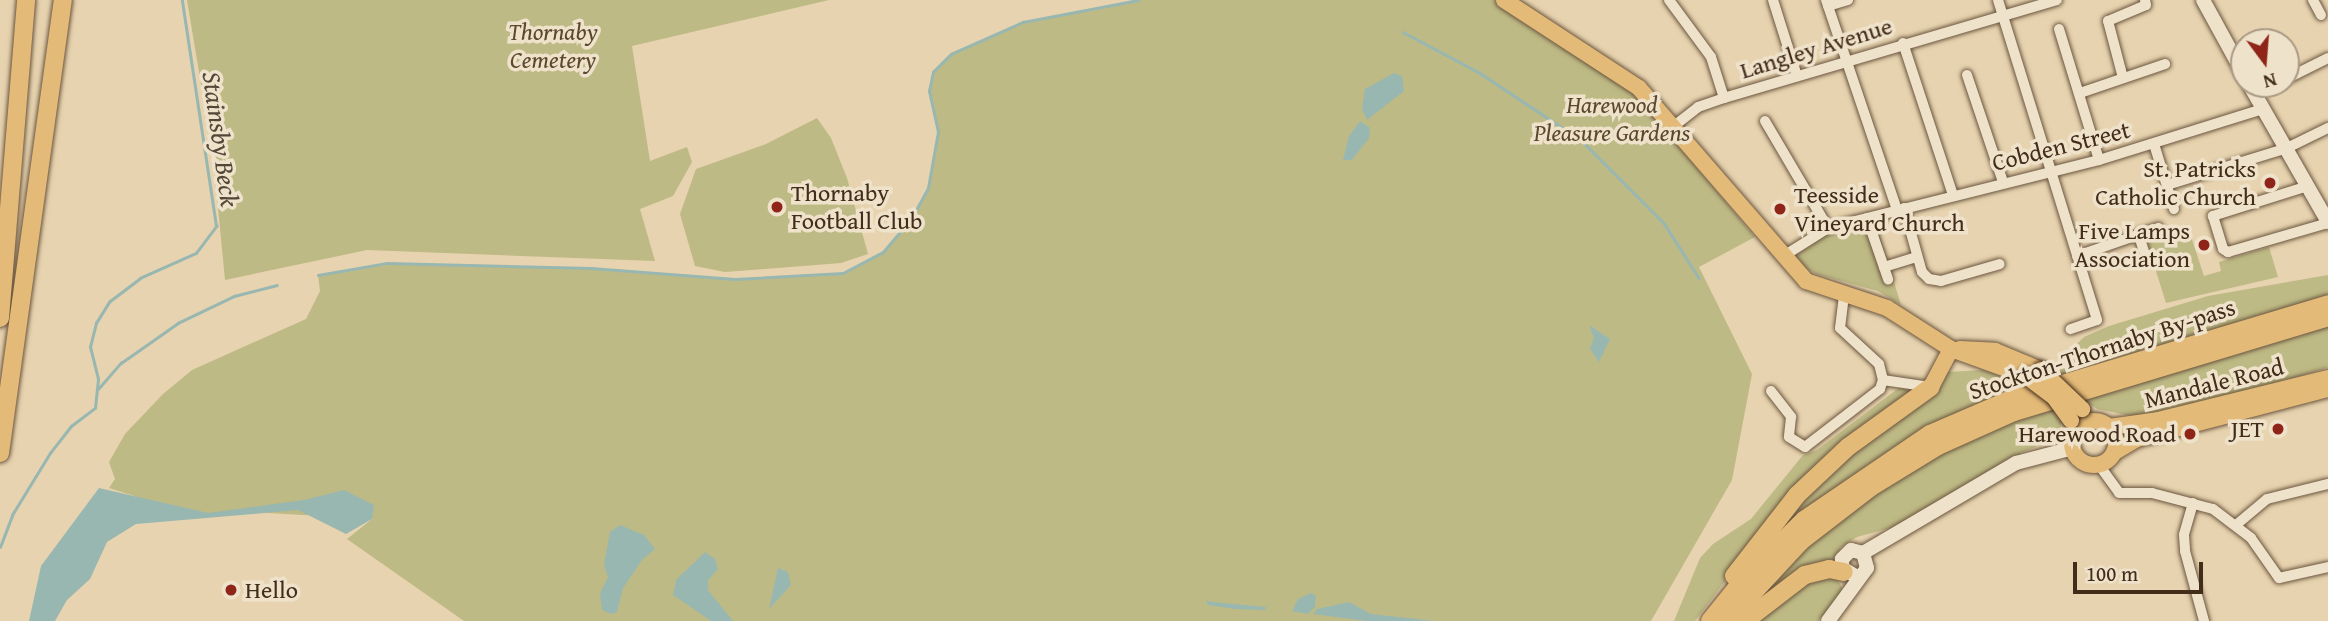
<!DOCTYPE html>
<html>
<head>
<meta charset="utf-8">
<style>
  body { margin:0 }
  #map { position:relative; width:2328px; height:621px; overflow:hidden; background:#e7d3af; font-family:"Gentium Book Plus",serif }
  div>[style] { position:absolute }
  .green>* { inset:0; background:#beba85 }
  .water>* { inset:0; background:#98b7b1 }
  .stream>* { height:2.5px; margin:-1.25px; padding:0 1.25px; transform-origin:1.25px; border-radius:1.25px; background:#98b7b1 }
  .roads { filter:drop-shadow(0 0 2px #6b563f) drop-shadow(0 0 2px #6b563f) }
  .street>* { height:10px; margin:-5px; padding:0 5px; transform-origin:5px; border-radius:5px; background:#efe2cb }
  .secondary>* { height:14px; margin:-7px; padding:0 7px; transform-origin:7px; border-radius:7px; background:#efe2cb }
  .primary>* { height:16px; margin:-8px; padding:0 8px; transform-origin:8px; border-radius:8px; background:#e4ba78 }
  .primary>.ring { margin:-8px; padding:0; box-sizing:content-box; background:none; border:16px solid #e4ba78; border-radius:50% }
  .highway>* { height:18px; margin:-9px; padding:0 9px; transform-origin:9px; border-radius:9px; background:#e4ba78 }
  .bridges { filter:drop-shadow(0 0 2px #422c1a) drop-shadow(0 0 2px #422c1a) }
  .primary-bridge>* { height:16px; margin:-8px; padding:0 8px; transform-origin:8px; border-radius:8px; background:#e4ba78 }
  .dots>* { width:19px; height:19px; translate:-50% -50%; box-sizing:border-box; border:4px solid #efe2cb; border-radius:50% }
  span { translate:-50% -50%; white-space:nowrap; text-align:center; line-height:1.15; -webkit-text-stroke:7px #efe2cb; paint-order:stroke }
  .park-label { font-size:24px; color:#5b482f; font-style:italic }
  .street-label { font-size:24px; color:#422c1a }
  .poi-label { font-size:24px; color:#422c1a }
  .right { translate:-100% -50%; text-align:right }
  .left { translate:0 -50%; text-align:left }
  .water-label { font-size:26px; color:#534838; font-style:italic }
  .north { position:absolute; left:2230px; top:28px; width:70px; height:70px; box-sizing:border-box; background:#efe2cb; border:2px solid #aa9984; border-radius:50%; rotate:164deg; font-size:19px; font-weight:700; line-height:28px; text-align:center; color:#422c1a }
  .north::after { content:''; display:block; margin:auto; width:24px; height:32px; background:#8f2418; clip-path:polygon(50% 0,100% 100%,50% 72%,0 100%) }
  .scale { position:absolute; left:2073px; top:562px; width:130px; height:32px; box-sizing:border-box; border:4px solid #422c1a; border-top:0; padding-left:9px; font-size:21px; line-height:24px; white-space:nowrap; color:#422c1a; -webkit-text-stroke:5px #efe2cb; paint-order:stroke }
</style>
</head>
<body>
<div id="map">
  <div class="green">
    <i style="clip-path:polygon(187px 0,829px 0,632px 46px,650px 161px,687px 147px,692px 162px,673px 196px,640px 209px,655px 261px,367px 250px,225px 280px,213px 156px)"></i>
    <i style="clip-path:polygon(1138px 0,1494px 0,1637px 96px,1755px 237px,1699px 267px,1752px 374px,1732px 480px,1651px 621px,464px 621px,347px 539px,372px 519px,268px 513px,194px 515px,109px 488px,115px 479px,109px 462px,125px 434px,163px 394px,192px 370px,306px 319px,320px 291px,318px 275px,387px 263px,591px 268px,735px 279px,843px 273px,883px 252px,911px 219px,928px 188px,938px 132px,929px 91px,933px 72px,951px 54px,1023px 22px)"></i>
    <i style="clip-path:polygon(817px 118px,831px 138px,847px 178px,868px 254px,841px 263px,725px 272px,695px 266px,680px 214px,696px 169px,766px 144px)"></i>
    <i style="clip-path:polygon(1874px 216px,1901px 305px,1878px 291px,1816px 274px,1791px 259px,1825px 235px)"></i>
    <i style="clip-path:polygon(2187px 224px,2204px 276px,2221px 271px,2219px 262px,2269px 247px,2278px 277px,2166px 303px,2145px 236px)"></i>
    <i style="clip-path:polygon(2328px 275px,2328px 298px,2064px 376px,2052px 368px,2084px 337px,2109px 326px,2208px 296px)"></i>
    <i style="clip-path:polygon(2328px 325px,2328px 367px,2282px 382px,2137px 417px,2097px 409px,2084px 399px)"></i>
    <i style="clip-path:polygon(1984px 370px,2015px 380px,2024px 389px,1760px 554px,1813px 488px,1947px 372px)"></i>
    <i style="clip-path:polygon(1900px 387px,1918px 394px,1890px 411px,1738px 564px,1695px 621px,1674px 621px,1700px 558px,1713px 544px,1751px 519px,1803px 455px,1817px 450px)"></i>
    <i style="clip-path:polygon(2050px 408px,2061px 423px,2060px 437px,2020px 453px,2021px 457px,1901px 525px,1857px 537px,1841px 547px,1833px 564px,1749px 612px,1773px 575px,1836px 519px,1964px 439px)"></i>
    <i style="clip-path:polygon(1819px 576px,1837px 578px,1844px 592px,1818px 621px,1756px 621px,1781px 598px)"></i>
  </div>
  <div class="water">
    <i style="clip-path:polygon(1394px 73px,1402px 76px,1404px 91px,1367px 120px,1362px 109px,1365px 89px)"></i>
    <i style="clip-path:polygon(1360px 121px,1370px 128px,1369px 138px,1352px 160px,1343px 160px,1349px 136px)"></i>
    <i style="clip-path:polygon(1589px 325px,1610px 339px,1599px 362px,1590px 349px,1594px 338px)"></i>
    <i style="clip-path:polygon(99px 488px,208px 513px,304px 500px,344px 490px,374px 505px,372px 519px,346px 534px,298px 510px,136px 524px,107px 542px,90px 579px,67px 600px,55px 621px,29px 621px,41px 566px)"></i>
    <i style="clip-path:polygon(620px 525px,644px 535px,655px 549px,642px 560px,623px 588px,617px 612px,611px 614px,602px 610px,600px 593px,608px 577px,604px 565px,610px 532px)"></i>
    <i style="clip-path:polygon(705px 552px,715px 559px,718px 569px,708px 580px,708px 590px,733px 621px,711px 621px,673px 595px,676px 580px)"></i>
    <i style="clip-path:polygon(778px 568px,788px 572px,791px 585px,769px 609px)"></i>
    <i style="clip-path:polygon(1311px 593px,1316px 596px,1315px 607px,1308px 614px,1292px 611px,1298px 599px)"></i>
    <i style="clip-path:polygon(1206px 601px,1222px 603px,1266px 607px,1265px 610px,1235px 609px,1208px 605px)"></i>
    <i style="clip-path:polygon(1349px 602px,1371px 614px,1435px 621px,1366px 621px,1313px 614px,1317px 609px)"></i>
  </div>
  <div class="stream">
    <i style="left:1403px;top:32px;width:87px;rotate:28deg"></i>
    <i style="left:1480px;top:73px;width:121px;rotate:33.6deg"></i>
    <i style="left:1581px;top:140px;width:117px;rotate:45deg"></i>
    <i style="left:1664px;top:223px;width:65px;rotate:57.5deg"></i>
    <i style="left:318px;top:275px;width:70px;rotate:-9.9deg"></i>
    <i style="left:387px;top:263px;width:204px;rotate:1.4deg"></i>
    <i style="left:591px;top:268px;width:144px;rotate:4.4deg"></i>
    <i style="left:735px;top:279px;width:108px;rotate:-3.2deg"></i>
    <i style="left:843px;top:273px;width:45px;rotate:-27.7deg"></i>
    <i style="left:883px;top:252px;width:43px;rotate:-49.7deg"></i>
    <i style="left:911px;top:219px;width:35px;rotate:-61deg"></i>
    <i style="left:928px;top:188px;width:57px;rotate:-79.9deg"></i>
    <i style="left:938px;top:132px;width:42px;rotate:-102.4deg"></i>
    <i style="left:929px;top:91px;width:19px;rotate:-78deg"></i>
    <i style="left:933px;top:72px;width:25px;rotate:-45deg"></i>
    <i style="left:951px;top:54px;width:79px;rotate:-24deg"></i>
    <i style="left:1023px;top:22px;width:117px;rotate:-10.8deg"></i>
    <i style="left:98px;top:389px;width:35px;rotate:-49deg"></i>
    <i style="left:121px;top:363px;width:70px;rotate:-35.1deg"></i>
    <i style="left:178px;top:323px;width:62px;rotate:-25.7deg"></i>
    <i style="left:234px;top:296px;width:44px;rotate:-14.3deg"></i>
    <i style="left:0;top:547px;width:34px;rotate:-69deg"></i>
    <i style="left:12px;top:515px;width:73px;rotate:-58.5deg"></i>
    <i style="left:50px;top:453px;width:34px;rotate:-52deg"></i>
    <i style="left:71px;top:426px;width:30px;rotate:-37deg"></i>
    <i style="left:95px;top:408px;width:29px;rotate:-84deg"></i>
    <i style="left:98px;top:379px;width:33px;rotate:-104deg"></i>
    <i style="left:90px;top:347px;width:25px;rotate:-76deg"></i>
    <i style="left:96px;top:323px;width:26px;rotate:-58deg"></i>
    <i style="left:110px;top:301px;width:38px;rotate:-37deg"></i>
    <i style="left:140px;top:278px;width:61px;rotate:-24.1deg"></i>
    <i style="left:196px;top:253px;width:34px;rotate:-53deg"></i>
    <i style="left:216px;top:226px;width:229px;rotate:-98.6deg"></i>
  </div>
  <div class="roads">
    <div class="street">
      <i style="left:1669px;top:0;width:71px;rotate:53.6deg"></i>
      <i style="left:1711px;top:57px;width:43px;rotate:72.4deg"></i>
      <i style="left:1773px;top:0;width:80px;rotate:72.5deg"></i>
      <i style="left:1826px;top:0;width:222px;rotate:71.3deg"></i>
      <i style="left:1998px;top:0;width:335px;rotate:72.8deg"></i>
      <i style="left:2097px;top:320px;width:28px;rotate:161deg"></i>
      <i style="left:2313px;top:0;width:17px;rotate:62deg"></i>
      <i style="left:1828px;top:6px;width:21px;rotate:-17deg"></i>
      <i style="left:2059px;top:29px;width:137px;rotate:73deg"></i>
      <i style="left:1903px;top:43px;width:160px;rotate:71.8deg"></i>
      <i style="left:1967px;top:75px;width:113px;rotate:71.4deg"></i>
      <i style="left:2123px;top:78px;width:59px;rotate:-104.7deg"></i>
      <i style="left:2108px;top:21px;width:41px;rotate:-22.8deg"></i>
      <i style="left:2146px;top:5px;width:5px;rotate:-101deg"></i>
      <i style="left:2286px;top:79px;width:47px;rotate:-26.6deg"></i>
      <i style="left:2080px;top:93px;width:90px;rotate:-18.8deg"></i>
      <i style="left:2255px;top:94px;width:23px;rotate:-25deg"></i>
      <i style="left:1765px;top:121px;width:124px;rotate:59.5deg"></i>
      <i style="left:1674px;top:126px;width:31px;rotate:-38deg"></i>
      <i style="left:1698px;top:107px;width:28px;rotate:-19deg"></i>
      <i style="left:1724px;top:98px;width:347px;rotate:-16.4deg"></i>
      <i style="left:2154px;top:144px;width:68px;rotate:72.9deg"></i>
      <i style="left:2167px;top:185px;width:126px;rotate:-17.1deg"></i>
      <i style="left:2287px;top:148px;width:46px;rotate:-26deg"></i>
      <i style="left:2308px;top:186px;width:100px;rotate:162.5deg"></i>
      <i style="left:2213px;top:216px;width:34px;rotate:73deg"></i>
      <i style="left:2223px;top:249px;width:6px;rotate:31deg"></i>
      <i style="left:2228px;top:252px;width:104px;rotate:-16.2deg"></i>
      <i style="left:1904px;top:208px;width:66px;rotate:74.3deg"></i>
      <i style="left:1922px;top:272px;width:10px;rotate:45deg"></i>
      <i style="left:1929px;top:279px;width:12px;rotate:9deg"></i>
      <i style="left:1941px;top:281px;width:61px;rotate:-16.1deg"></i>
      <i style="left:1867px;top:218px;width:65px;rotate:71deg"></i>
      <i style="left:2139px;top:236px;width:23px;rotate:72deg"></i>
      <i style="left:2077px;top:256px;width:86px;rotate:-19.1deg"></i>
      <i style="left:1782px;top:257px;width:54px;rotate:-32.2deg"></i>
      <i style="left:1828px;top:228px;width:279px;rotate:-14.1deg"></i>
      <i style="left:2099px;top:160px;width:172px;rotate:-17.3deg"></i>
      <i style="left:1884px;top:267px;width:34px;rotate:-17deg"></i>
      <i style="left:1883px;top:380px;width:49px;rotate:8.3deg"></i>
      <i style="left:1771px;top:391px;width:33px;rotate:52deg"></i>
      <i style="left:1791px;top:417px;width:20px;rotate:96deg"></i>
      <i style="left:1789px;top:437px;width:19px;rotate:32deg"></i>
      <i style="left:1805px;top:447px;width:95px;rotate:-37.7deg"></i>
      <i style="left:1880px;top:389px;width:9px;rotate:-72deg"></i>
      <i style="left:1883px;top:380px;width:16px;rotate:-104deg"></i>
      <i style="left:1879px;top:364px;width:53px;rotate:-137.3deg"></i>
      <i style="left:1840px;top:328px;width:34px;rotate:-83deg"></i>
      <i style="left:2099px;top:465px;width:34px;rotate:54deg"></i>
      <i style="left:2119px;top:493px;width:33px"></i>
      <i style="left:2152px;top:493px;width:63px;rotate:14.7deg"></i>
      <i style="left:2213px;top:509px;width:48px;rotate:37.3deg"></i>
      <i style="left:2251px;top:538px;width:49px;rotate:55deg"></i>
      <i style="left:2279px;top:578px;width:50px;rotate:-12.7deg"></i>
      <i style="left:2193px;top:503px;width:33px;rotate:106deg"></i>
      <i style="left:2184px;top:535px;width:16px;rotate:86deg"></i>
      <i style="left:2185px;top:551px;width:73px;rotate:74.8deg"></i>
      <i style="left:2236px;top:525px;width:40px;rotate:-40deg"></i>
      <i style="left:2267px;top:499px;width:63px;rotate:-13.8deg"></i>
    </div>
    <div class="secondary">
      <i style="left:2203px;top:0;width:85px;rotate:61.3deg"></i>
      <i style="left:2249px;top:84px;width:159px;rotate:60.2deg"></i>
      <i style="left:1863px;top:553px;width:178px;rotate:-30.5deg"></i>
      <i style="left:2016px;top:463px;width:59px;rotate:-14.7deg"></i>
      <i style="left:1828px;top:621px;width:66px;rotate:-53.7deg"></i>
      <i style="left:1867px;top:568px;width:16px;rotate:-105deg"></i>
      <i style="left:1863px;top:553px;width:12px;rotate:-166deg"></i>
      <i style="left:1851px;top:550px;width:13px;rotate:135deg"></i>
      <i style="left:1842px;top:559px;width:9px;rotate:90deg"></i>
      <i style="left:1842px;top:568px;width:17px;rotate:31deg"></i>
    </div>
    <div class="primary">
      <i style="left:1504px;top:0;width:161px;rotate:33.1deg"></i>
      <i style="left:1639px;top:88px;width:255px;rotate:49.1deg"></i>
      <i style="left:1806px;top:281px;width:85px;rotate:18.4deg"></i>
      <i style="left:1887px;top:308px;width:76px;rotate:32.6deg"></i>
      <i style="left:1951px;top:349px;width:80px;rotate:19.8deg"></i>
      <i style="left:1960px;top:349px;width:35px;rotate:3deg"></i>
      <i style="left:1995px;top:351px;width:50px;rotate:22.4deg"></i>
      <i style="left:1931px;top:387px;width:43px;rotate:-62.2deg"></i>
      <i class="ring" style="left:2072px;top:421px;width:28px;height:28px"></i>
      <i style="left:2109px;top:427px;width:49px;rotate:-8.1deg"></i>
      <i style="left:2158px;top:420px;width:175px;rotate:-13.9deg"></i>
      <i style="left:2115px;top:452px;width:26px;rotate:-31deg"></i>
      <i style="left:2137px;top:439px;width:197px;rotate:-14.7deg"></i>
    </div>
    <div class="highway">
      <i style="left:0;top:318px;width:319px;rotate:-85.3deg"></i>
      <i style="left:0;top:453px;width:457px;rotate:-82.1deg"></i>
      <i style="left:1734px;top:576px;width:103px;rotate:-52.1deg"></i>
      <i style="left:1797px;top:495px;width:70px;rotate:-43.3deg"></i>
      <i style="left:1848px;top:447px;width:102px;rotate:-35.9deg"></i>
      <i style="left:1710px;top:621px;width:53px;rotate:-51.2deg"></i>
      <i style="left:1743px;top:580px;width:86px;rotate:-44.5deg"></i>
      <i style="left:1804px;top:520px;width:153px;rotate:-34.3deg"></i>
      <i style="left:1930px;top:434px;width:86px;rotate:-23.3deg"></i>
      <i style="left:2009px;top:400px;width:333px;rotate:-16.7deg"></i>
      <i style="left:1727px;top:621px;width:109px;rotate:-47.2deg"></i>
      <i style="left:1801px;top:541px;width:88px;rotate:-37.6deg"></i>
      <i style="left:1871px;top:487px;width:79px;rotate:-31.5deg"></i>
      <i style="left:1938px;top:446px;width:83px;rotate:-24.1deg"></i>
      <i style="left:2014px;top:412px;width:328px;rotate:-16.8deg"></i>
      <i style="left:1745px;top:621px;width:76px;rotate:-37.5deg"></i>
      <i style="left:1805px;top:575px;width:25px;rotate:-14deg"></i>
      <i style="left:1829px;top:569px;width:15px;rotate:11deg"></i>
    </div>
  </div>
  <div class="bridges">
    <div class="primary-bridge">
      <i style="left:2041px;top:370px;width:57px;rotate:43.6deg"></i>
      <i style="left:2026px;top:376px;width:35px;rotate:37deg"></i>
      <i style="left:2054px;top:397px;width:29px;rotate:54deg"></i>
    </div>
  </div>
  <div class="dots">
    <i style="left:2270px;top:183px;background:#8f2418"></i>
    <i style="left:777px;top:207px;background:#8f2418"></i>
    <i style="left:1780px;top:209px;background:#8f2418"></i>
    <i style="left:2204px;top:245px;background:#8f2418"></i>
    <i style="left:2278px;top:429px;background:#8f2418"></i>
    <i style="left:2190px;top:434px;background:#8f2418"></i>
    <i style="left:231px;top:590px;background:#8f2418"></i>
  </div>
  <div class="park-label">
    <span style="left:553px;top:46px">Thornaby<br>Cemetery</span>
    <span style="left:1612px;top:119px">Harewood<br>Pleasure Gardens</span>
  </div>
  <div class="street-label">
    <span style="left:1816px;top:48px;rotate:-17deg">Langley Avenue</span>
    <span style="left:2061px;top:146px;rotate:-14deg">Cobden Street</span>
    <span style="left:2102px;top:349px;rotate:-18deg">Stockton-Thornaby By-pass</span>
    <span style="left:2214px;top:383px;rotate:-14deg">Mandale Road</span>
  </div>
  <div class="poi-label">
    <span class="right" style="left:2256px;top:183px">St. Patricks<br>Catholic Church</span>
    <span class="left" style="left:791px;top:207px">Thornaby<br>Football Club</span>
    <span class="left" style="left:1794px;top:209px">Teesside<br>Vineyard Church</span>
    <span class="right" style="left:2190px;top:245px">Five Lamps<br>Association</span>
    <span class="right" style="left:2264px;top:429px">JET</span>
    <span class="right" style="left:2176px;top:434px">Harewood Road</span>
    <span class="left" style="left:245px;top:590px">Hello</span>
  </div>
  <div class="water-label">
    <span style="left:221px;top:139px;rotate:82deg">Stainsby Beck</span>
  </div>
  <div class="north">N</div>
  <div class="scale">100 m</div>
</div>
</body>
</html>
